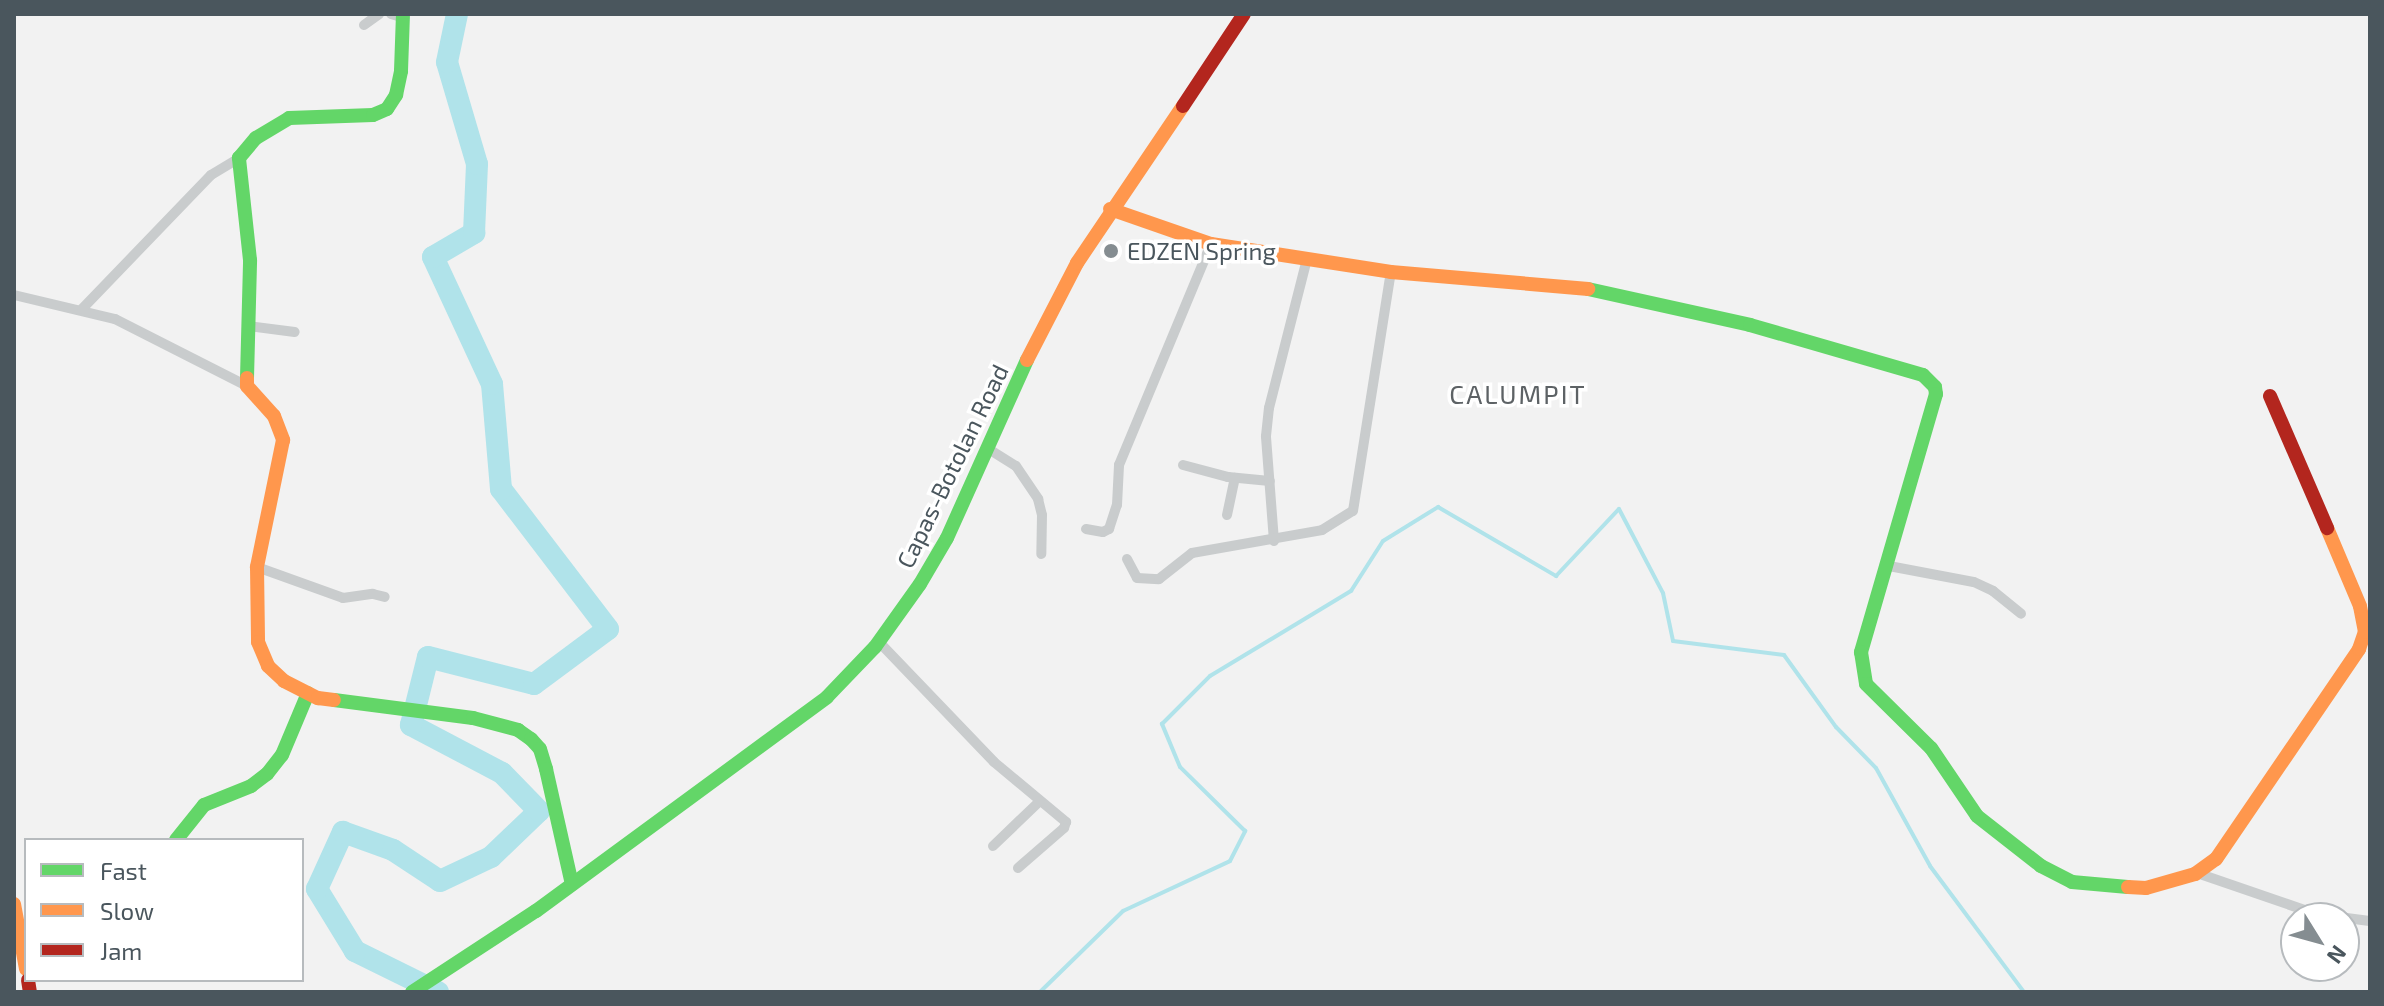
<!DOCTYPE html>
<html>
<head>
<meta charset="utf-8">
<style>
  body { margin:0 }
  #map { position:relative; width:2384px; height:1006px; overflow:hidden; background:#f2f2f2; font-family:"Exo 2",sans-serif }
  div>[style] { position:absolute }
  .stream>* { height:4px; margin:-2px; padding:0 2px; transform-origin:2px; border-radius:2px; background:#b0e3ea }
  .river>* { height:22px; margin:-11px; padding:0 11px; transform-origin:11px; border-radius:11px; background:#b0e3ea }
  .street>* { height:10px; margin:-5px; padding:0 5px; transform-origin:5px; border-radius:5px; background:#c9cccd }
  .fast>* { height:14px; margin:-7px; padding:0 7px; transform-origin:7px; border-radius:7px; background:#63d668 }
  .slow>* { height:14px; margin:-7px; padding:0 7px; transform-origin:7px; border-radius:7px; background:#ff974d }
  .jam>* { height:14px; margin:-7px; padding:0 7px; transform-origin:7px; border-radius:7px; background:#b3261e }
  .dots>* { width:22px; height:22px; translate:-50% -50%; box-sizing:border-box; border:4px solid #fff; border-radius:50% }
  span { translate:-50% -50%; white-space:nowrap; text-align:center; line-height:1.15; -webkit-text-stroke:7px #fff; paint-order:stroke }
  .poi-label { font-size:24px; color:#4a565d }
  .left { translate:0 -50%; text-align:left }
  .street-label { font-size:24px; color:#4a565d }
  .neighbourhood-label { font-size:26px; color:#5d6265; letter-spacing:2px }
  .frame { position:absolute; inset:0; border:16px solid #4a565d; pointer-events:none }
  .legend { position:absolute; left:24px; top:838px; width:280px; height:144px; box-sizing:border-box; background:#fff; border:2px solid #b7bbbe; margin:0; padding:10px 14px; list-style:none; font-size:24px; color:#4a565d }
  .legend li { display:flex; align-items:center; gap:16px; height:40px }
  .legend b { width:40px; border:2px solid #b7bbbe }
  .north { position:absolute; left:2280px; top:902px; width:80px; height:80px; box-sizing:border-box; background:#fff; border:2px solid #b7bbbe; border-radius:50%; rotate:127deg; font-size:22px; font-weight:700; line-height:32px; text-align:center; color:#4a565d }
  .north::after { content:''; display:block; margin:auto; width:28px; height:36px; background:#858d91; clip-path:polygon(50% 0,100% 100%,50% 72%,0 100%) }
</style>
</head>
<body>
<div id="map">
  <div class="stream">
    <i style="left:1040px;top:992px;width:116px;rotate:-44.3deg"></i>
    <i style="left:1123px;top:911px;width:118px;rotate:-25deg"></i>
    <i style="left:1230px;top:861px;width:34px;rotate:-63deg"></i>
    <i style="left:1245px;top:831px;width:91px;rotate:-135.4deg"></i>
    <i style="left:1180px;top:767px;width:47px;rotate:-112.7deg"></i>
    <i style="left:1162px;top:724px;width:68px;rotate:-45deg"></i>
    <i style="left:1210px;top:676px;width:165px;rotate:-31.1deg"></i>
    <i style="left:1351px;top:591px;width:59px;rotate:-57.4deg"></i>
    <i style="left:1383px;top:541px;width:65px;rotate:-31.7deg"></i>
    <i style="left:1438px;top:507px;width:137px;rotate:30.3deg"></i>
    <i style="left:1556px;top:576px;width:92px;rotate:-46.8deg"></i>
    <i style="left:1619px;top:509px;width:95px;rotate:62.4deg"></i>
    <i style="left:1663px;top:593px;width:49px;rotate:78.2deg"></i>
    <i style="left:1673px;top:641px;width:112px;rotate:7.2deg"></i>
    <i style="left:1784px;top:655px;width:89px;rotate:54.2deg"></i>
    <i style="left:1836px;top:727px;width:57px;rotate:45.7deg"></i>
    <i style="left:1876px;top:768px;width:112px;rotate:61.1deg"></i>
    <i style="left:1930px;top:866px;width:157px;rotate:53.3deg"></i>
  </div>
  <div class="river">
    <i style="left:438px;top:992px;width:93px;rotate:-153.7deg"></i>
    <i style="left:355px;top:951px;width:73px;rotate:-121.5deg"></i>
    <i style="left:317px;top:889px;width:63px;rotate:-65.5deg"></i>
    <i style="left:343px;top:832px;width:53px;rotate:19.8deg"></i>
    <i style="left:393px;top:850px;width:56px;rotate:33.4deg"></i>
    <i style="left:440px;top:881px;width:56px;rotate:-25.2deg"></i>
    <i style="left:491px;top:857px;width:66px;rotate:-43.8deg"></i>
    <i style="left:539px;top:811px;width:53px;rotate:-134.2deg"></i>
    <i style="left:502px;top:773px;width:103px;rotate:-152.2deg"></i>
    <i style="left:411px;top:725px;width:70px;rotate:-76deg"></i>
    <i style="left:428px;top:657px;width:109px;rotate:14.3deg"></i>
    <i style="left:534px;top:684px;width:92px;rotate:-36.6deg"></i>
    <i style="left:608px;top:629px;width:176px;rotate:-127.4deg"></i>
    <i style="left:501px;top:489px;width:105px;rotate:-94.9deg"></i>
    <i style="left:492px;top:384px;width:140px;rotate:-114.9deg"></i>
    <i style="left:433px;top:257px;width:48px;rotate:-30.3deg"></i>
    <i style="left:474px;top:233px;width:69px;rotate:-87.5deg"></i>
    <i style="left:477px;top:164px;width:106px;rotate:-106.4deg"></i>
    <i style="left:447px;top:62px;width:49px;rotate:-78.2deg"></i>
  </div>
  <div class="street">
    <i style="left:391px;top:14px;width:14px;rotate:17deg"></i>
    <i style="left:364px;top:25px;width:19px;rotate:-36deg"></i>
    <i style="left:14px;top:295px;width:104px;rotate:13.4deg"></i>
    <i style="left:115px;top:319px;width:148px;rotate:26.9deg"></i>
    <i style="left:82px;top:309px;width:186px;rotate:-46.1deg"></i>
    <i style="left:211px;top:175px;width:33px;rotate:-31deg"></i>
    <i style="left:248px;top:326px;width:47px;rotate:7.3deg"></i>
    <i style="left:987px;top:448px;width:34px;rotate:32deg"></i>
    <i style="left:1016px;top:466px;width:40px;rotate:56deg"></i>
    <i style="left:1038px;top:499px;width:16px;rotate:76deg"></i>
    <i style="left:1042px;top:515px;width:39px;rotate:91deg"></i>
    <i style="left:1183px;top:465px;width:47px;rotate:14.9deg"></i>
    <i style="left:1228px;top:477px;width:42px;rotate:5.4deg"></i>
    <i style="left:1227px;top:515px;width:38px;rotate:-78deg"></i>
    <i style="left:1086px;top:529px;width:17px;rotate:10deg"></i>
    <i style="left:1103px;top:532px;width:7px;rotate:-27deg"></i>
    <i style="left:1109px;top:529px;width:25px;rotate:-72deg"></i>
    <i style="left:1117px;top:505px;width:40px;rotate:-87.1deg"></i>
    <i style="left:1119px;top:465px;width:239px;rotate:-67.4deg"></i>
    <i style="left:1274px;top:541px;width:105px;rotate:-94.4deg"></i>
    <i style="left:1266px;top:436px;width:28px;rotate:-84deg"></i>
    <i style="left:1269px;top:408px;width:154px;rotate:-75.7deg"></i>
    <i style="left:1127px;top:559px;width:21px;rotate:62deg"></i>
    <i style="left:1137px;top:578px;width:22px;rotate:3deg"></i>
    <i style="left:1159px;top:579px;width:42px;rotate:-38.2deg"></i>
    <i style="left:1192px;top:553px;width:132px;rotate:-10deg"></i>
    <i style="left:1322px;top:530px;width:36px;rotate:-32deg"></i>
    <i style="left:1353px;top:511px;width:242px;rotate:-81deg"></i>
    <i style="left:1889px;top:566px;width:86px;rotate:10.7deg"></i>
    <i style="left:1974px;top:582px;width:21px;rotate:25deg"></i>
    <i style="left:1993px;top:591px;width:36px;rotate:39deg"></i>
    <i style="left:257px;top:567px;width:91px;rotate:19.8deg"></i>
    <i style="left:343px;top:598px;width:30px;rotate:-8deg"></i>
    <i style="left:373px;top:594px;width:12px;rotate:14deg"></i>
    <i style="left:879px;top:642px;width:166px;rotate:46.2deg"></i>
    <i style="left:994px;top:762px;width:94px;rotate:39.8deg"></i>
    <i style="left:1066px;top:822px;width:6px;rotate:108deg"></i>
    <i style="left:1064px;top:828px;width:61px;rotate:139deg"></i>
    <i style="left:993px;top:846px;width:65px;rotate:-43.8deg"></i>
    <i style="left:2197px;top:873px;width:126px;rotate:19deg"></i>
    <i style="left:2316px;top:914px;width:54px;rotate:7.4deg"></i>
  </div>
  <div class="fast">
    <i style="left:1588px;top:289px;width:166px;rotate:12.5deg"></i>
    <i style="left:1750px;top:325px;width:180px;rotate:16.1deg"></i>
    <i style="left:1923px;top:375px;width:17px;rotate:45deg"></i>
    <i style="left:1935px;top:387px;width:7px;rotate:82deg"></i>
    <i style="left:1936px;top:394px;width:269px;rotate:106.2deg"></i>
    <i style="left:1861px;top:652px;width:32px;rotate:81deg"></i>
    <i style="left:1866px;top:684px;width:91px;rotate:44.6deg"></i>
    <i style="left:1931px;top:748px;width:82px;rotate:55.9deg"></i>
    <i style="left:1977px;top:816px;width:81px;rotate:38deg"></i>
    <i style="left:2041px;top:866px;width:35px;rotate:27deg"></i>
    <i style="left:2072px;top:882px;width:56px;rotate:5.1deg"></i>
    <i style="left:247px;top:378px;width:118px;rotate:-88.5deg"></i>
    <i style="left:250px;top:260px;width:103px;rotate:-96.2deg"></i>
    <i style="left:239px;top:158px;width:26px;rotate:-50deg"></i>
    <i style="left:256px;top:138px;width:39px;rotate:-31deg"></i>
    <i style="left:289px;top:118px;width:84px;rotate:-2deg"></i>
    <i style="left:373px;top:115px;width:15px;rotate:-23deg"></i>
    <i style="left:387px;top:109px;width:17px;rotate:-57deg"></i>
    <i style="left:396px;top:95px;width:25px;rotate:-78deg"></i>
    <i style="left:401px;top:71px;width:57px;rotate:-88deg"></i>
    <i style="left:334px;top:700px;width:140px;rotate:7.4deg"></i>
    <i style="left:473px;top:718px;width:47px;rotate:14.9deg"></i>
    <i style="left:518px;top:730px;width:16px;rotate:35deg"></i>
    <i style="left:531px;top:739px;width:13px;rotate:48deg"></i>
    <i style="left:540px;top:749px;width:21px;rotate:73deg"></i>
    <i style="left:546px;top:769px;width:118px;rotate:77.3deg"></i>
    <i style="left:176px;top:840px;width:45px;rotate:-51.3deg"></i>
    <i style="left:204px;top:805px;width:51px;rotate:-22deg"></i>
    <i style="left:251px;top:786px;width:20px;rotate:-37deg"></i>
    <i style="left:267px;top:774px;width:24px;rotate:-52deg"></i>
    <i style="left:282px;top:755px;width:67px;rotate:-67.2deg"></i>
    <i style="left:412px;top:992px;width:148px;rotate:-33.2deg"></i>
    <i style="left:536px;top:911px;width:361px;rotate:-36.3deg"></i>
    <i style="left:827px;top:697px;width:69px;rotate:-46.2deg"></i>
    <i style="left:875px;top:647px;width:77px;rotate:-54.5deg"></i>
    <i style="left:920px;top:584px;width:53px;rotate:-59.6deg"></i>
    <i style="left:947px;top:538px;width:195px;rotate:-65.8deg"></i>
  </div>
  <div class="slow">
    <i style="left:1110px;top:209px;width:107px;rotate:19.1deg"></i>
    <i style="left:1211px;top:244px;width:182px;rotate:8.8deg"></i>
    <i style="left:1391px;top:272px;width:198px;rotate:4.9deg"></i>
    <i style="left:1027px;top:360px;width:109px;rotate:-62.7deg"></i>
    <i style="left:1077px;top:263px;width:189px;rotate:-56deg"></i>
    <i style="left:247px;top:378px;width:8px;rotate:90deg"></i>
    <i style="left:247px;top:386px;width:40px;rotate:48deg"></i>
    <i style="left:274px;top:416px;width:26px;rotate:69deg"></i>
    <i style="left:283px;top:440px;width:130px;rotate:101.6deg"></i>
    <i style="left:257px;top:567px;width:75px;rotate:89.2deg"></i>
    <i style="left:258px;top:642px;width:26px;rotate:67deg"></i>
    <i style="left:268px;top:666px;width:22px;rotate:43deg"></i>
    <i style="left:284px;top:681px;width:38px;rotate:27deg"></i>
    <i style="left:318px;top:698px;width:16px;rotate:7deg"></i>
    <i style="left:2128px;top:887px;width:18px;rotate:3deg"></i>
    <i style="left:2146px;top:888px;width:51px;rotate:-15.9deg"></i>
    <i style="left:2195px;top:874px;width:26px;rotate:-36deg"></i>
    <i style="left:2216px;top:859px;width:254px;rotate:-55.7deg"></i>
    <i style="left:2359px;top:649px;width:18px;rotate:-71deg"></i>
    <i style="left:2365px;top:632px;width:26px;rotate:-101deg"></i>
    <i style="left:2360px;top:606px;width:85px;rotate:-112.9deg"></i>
    <i style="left:14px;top:904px;width:66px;rotate:79.5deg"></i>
  </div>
  <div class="jam">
    <i style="left:1183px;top:106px;width:110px;rotate:-56.5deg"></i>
    <i style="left:2270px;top:396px;width:144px;rotate:66.6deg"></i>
    <i style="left:28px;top:980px;width:12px;rotate:81deg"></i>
  </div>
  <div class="dots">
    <i style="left:1111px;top:251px;background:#858d91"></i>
  </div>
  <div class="poi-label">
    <span class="left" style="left:1127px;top:251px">EDZEN Spring</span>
  </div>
  <div class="street-label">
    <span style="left:952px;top:466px;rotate:-64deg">Capas-Botolan Road</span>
  </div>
  <div class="neighbourhood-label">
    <span style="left:1518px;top:394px">CALUMPIT</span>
  </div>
  <div class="frame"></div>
  <ul class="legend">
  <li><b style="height:10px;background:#63d668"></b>Fast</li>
  <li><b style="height:10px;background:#ff974d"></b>Slow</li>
  <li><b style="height:10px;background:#b3261e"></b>Jam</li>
  </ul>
  <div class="north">N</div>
</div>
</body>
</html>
